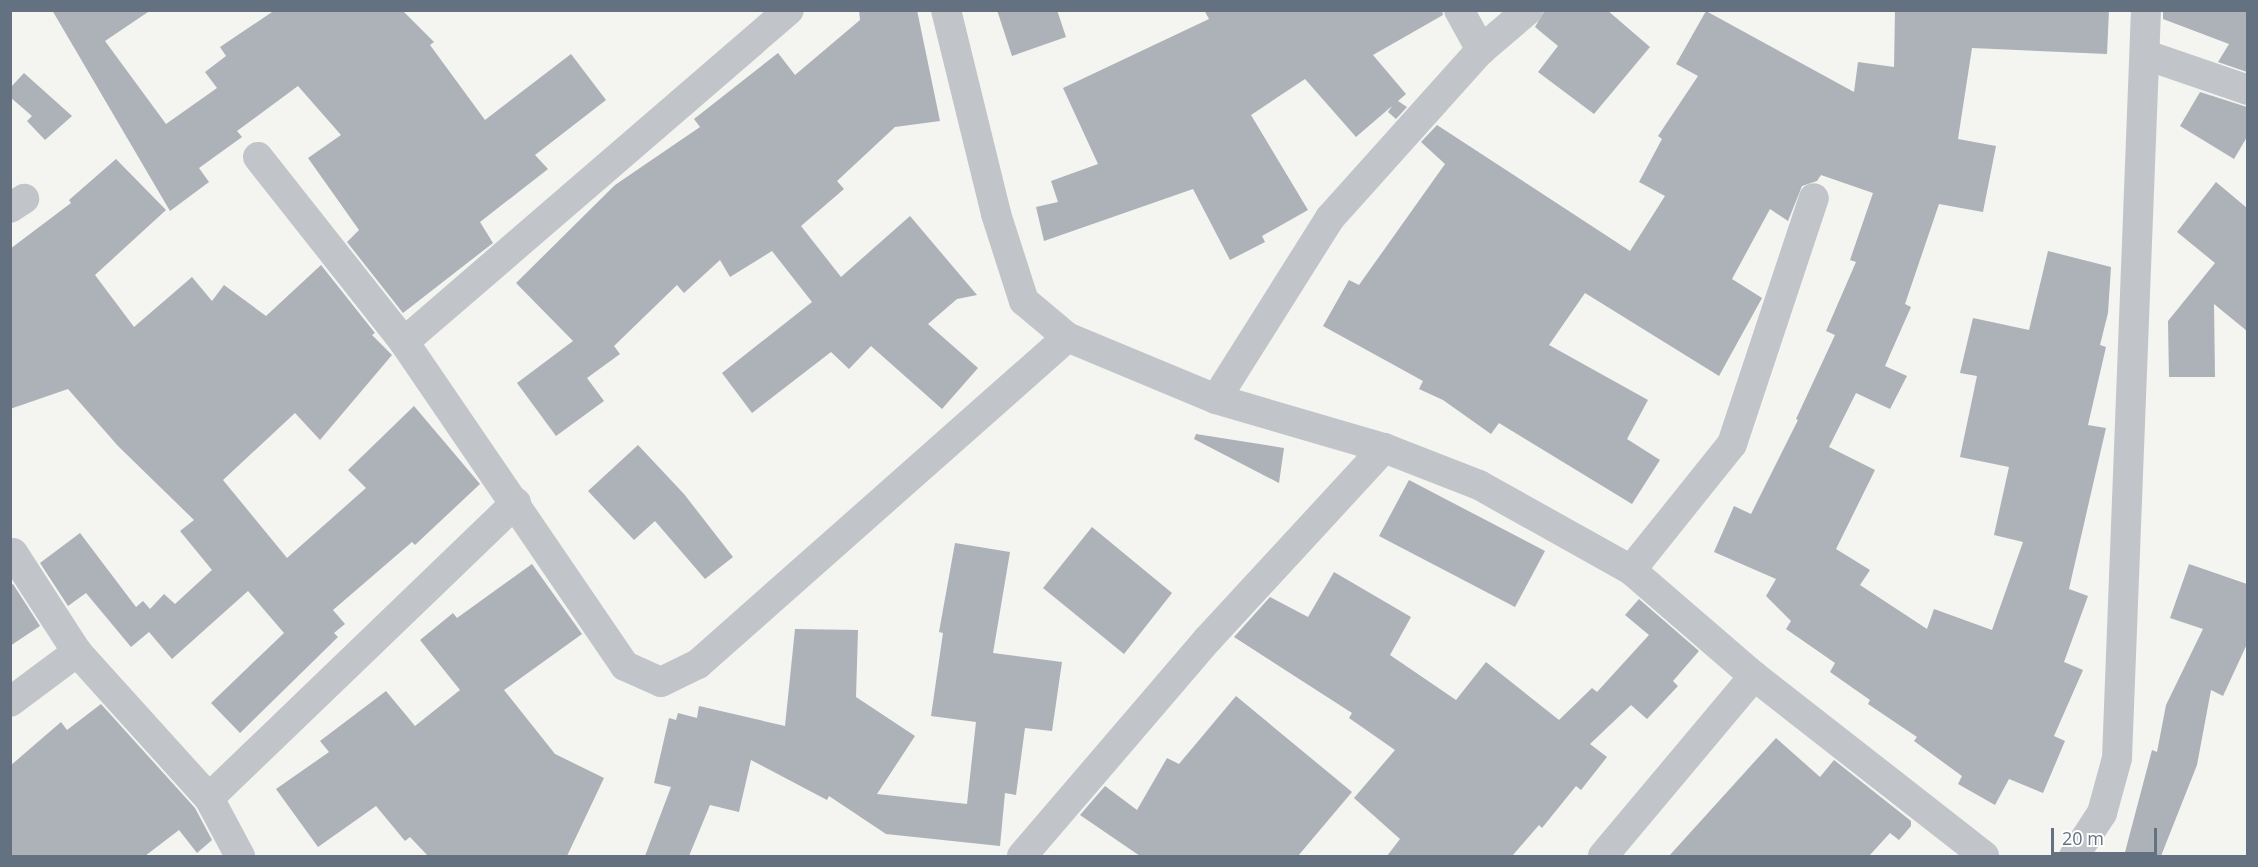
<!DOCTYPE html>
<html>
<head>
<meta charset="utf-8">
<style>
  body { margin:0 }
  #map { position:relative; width:2258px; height:867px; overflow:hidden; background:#f4f4f0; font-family:"Open Sans",sans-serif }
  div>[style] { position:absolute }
  .building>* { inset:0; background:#acb2b8 }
  .minor>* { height:30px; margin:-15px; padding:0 15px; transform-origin:15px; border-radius:15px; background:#c1c4c8 }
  span { translate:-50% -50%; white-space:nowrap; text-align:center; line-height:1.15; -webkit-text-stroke:6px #fff; paint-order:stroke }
  .frame { position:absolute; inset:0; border:12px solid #637181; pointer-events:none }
  .scale { position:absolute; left:2051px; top:828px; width:106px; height:27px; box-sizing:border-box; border:3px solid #637181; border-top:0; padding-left:8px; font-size:18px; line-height:21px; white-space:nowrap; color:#637181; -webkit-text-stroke:4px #fff; paint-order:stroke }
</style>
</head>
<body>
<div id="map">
  <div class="building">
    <i style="clip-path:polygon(52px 10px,151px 10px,105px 41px,166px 124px,217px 88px,205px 72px,226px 56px,220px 47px,275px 10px,402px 10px,434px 42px,430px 45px,485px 120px,571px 54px,606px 100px,535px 155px,548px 169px,480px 222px,493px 243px,403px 313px,347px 242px,359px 230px,308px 158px,341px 135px,298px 86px,237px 131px,242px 137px,199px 168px,209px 182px,170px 211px)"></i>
    <i style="clip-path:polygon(859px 10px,917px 10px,940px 121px,895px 127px,837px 181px,844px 189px,801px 226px,841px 277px,910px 216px,977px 295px,957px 299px,928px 324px,978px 368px,942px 409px,871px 346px,849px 369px,831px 352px,752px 413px,722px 373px,812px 302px,772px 251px,730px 277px,720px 260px,684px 293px,677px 285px,614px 346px,620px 354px,587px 378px,604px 401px,556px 436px,517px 383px,573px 341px,516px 283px,615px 185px,700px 127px,694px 119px,778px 53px,795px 75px,860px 20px)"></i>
    <i style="clip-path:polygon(997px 10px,1057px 10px,1066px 37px,1012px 56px)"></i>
    <i style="clip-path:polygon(1204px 10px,1442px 10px,1443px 15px,1373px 55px,1406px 94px,1398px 101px,1407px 107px,1396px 119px,1388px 112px,1392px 106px,1356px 137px,1305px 79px,1251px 115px,1308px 210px,1262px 236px,1265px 242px,1230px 260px,1193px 189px,1044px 241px,1036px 207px,1058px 202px,1051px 181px,1098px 164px,1063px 88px,1209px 19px)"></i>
    <i style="clip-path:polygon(1545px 10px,1607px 10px,1650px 47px,1594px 114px,1538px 72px,1558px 46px,1535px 27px)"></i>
    <i style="clip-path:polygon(1895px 10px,2109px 10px,2107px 54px,1972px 48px,1958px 139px,1996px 146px,1983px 212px,1939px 204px,1905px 304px,1911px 307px,1885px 366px,1907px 376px,1890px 409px,1856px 393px,1829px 447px,1875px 470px,1836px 549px,1870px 570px,1860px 585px,1927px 629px,1934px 609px,1992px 630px,2023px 542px,1994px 535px,2009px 467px,1960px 457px,1977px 376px,1960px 373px,1973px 318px,2029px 330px,2048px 251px,2111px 267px,2108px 313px,2100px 345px,2106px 347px,2088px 425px,2106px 428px,2069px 589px,2088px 596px,2064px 662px,2083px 670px,2054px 736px,2065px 741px,2043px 793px,2009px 779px,1995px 805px,1958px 784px,1962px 776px,1914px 741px,1917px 737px,1868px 704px,1870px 700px,1830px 672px,1835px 663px,1786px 629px,1791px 621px,1766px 596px,1776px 579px,1714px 552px,1734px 506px,1751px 514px,1798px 420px,1796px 419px,1835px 335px,1826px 331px,1856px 262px,1850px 260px,1873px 193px,1821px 175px,1817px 181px,1802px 186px,1788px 221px,1770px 209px,1732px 279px,1762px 298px,1719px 376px,1585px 293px,1549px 345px,1648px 400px,1627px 439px,1660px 460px,1632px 504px,1499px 423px,1491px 434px,1443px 400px,1419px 389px,1423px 381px,1323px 326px,1349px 280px,1359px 285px,1445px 164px,1421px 142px,1437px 125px,1630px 251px,1665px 196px,1639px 182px,1662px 139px,1658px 136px,1698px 76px,1676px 64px,1706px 11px,1854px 92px,1858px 62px,1894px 67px)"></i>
    <i style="clip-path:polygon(2163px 10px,2247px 10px,2247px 72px,2218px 62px,2229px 44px,2163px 19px)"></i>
    <i style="clip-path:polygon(24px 73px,72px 116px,45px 140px,27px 121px,32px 116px,10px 97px,10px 88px)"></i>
    <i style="clip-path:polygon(2200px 92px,2247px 107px,2247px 137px,2234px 159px,2180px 126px)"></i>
    <i style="clip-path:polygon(116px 159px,166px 210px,95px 275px,134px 327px,192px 277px,212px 301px,224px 285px,266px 316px,321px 265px,375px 333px,372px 335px,392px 355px,320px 440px,295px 413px,223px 480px,287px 558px,366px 488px,348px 470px,414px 406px,480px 484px,415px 545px,412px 542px,333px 610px,345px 624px,334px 633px,338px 637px,240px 733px,211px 703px,284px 633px,248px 591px,172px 659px,149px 632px,131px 647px,86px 593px,68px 606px,40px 563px,80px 533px,136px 607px,143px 601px,150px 609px,164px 594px,175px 604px,212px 570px,180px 531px,194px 520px,118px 446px,68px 389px,10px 409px,10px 249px,71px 203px,69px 200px)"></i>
    <i style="clip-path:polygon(2216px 182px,2247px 208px,2247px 331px,2214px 304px,2215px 377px,2169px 377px,2168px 321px,2215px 263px,2177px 232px)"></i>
    <i style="clip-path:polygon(1196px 434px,1284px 448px,1279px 483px,1194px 439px)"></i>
    <i style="clip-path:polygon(638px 445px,684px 494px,733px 557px,705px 579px,655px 521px,634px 540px,588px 491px)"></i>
    <i style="clip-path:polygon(1409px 480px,1545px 551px,1515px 607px,1379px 536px)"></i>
    <i style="clip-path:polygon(1092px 527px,1172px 593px,1124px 654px,1043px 588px)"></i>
    <i style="clip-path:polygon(955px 543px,1010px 552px,993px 653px,1062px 662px,1052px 731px,1025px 728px,1016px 795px,1005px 793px,1000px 846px,886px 834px,829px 796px,827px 800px,751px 760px,739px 812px,710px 805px,689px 856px,645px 856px,671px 787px,654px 783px,669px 718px,676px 720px,678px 713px,697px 718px,699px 706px,785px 726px,795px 629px,858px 630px,856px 697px,915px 736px,877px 794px,967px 804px,976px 722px,931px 716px,943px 633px,939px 632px)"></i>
    <i style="clip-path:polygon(532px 564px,582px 634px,504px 690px,555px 754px,604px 778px,567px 856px,428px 856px,410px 837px,405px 841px,376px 806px,318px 847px,276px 789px,329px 752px,320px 741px,386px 691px,415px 726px,460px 690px,420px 640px,453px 613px,457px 618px)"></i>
    <i style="clip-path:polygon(2189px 564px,2247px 584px,2247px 644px,2223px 696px,2211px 690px,2197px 765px,2161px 856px,2124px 856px,2152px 750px,2157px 752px,2166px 705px,2203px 629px,2170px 618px)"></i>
    <i style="clip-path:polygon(1334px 572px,1411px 617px,1390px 655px,1456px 700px,1486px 662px,1559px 720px,1592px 688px,1597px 692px,1649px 635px,1625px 615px,1639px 599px,1699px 651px,1673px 681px,1678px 686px,1647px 719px,1631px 705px,1590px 744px,1607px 757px,1581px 790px,1576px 786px,1542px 828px,1539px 825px,1512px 856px,1387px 856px,1400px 839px,1354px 798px,1395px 750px,1349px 718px,1352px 713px,1234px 637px,1270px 597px,1308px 617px)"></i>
    <i style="clip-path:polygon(13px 584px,40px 626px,10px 646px,10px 586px)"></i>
    <i style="clip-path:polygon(1236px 696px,1352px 792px,1298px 856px,1140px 856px,1080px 815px,1105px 786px,1137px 810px,1167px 758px,1179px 764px)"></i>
    <i style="clip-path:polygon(101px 704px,195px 808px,212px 840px,197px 853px,179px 830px,145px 856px,10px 856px,10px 766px,61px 722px,67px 730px)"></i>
    <i style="clip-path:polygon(1776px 738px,1820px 777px,1834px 760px,1911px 821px,1911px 826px,1899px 840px,1890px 833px,1869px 856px,1669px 856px)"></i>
  </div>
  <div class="minor">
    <i style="left:946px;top:10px;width:210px;rotate:76.2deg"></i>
    <i style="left:996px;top:214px;width:91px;rotate:72.2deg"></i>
    <i style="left:1024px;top:301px;width:56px;rotate:39.9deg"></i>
    <i style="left:1067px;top:337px;width:161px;rotate:22.6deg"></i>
    <i style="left:1216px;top:399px;width:175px;rotate:16.3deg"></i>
    <i style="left:1384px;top:448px;width:102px;rotate:21.3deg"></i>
    <i style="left:1479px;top:485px;width:174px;rotate:29.2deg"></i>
    <i style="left:1631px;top:570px;width:162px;rotate:40.8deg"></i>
    <i style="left:1754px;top:676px;width:292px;rotate:38deg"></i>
    <i style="left:1459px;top:10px;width:46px;rotate:61.2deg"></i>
    <i style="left:2146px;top:55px;width:108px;rotate:18.9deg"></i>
    <i style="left:258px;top:157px;width:236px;rotate:51.7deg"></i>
    <i style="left:404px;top:342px;width:392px;rotate:55.7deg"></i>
    <i style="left:625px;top:666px;width:39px;rotate:24deg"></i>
    <i style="left:661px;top:682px;width:41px;rotate:-25.9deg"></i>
    <i style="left:698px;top:664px;width:493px;rotate:-41.5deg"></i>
    <i style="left:10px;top:208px;width:17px;rotate:-33deg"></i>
    <i style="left:404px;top:342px;width:508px;rotate:-40.77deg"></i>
    <i style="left:1216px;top:399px;width:214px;rotate:-57.8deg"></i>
    <i style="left:1330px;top:218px;width:226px;rotate:-48.1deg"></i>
    <i style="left:1481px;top:50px;width:62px;rotate:-40.4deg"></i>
    <i style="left:13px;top:553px;width:118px;rotate:57.1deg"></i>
    <i style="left:77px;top:652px;width:197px;rotate:47.9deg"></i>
    <i style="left:209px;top:798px;width:66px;rotate:61.9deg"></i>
    <i style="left:1631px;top:570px;width:161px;rotate:-51.3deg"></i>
    <i style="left:1732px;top:444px;width:259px;rotate:-71.6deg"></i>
    <i style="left:10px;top:702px;width:84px;rotate:-36.7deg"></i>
    <i style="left:209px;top:798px;width:426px;rotate:-43.9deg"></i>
    <i style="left:1022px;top:856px;width:286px;rotate:-49.4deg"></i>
    <i style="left:1208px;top:639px;width:260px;rotate:-47.3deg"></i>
    <i style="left:1603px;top:856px;width:235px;rotate:-50deg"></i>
    <i style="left:2074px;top:856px;width:51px;rotate:-56.9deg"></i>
    <i style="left:2102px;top:813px;width:57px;rotate:-74.7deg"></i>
    <i style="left:2117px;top:758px;width:749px;rotate:-87.78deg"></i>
  </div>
  <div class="frame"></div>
  <div class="scale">20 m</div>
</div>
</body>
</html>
